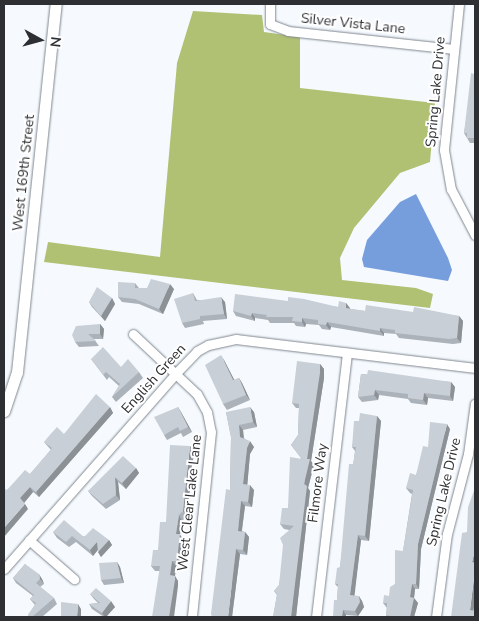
<!DOCTYPE html>
<html>
<head>
<meta charset="utf-8">
<style>
  body { margin:0 }
  #map { position:relative; width:479px; height:621px; overflow:hidden; background:#f6faff; font-family:"Nunito Sans",sans-serif }
  div>[style] { position:absolute }
  .forest>* { inset:0; background:#b1c174 }
  .water>* { inset:0; background:#779edc }
  .roads { filter:drop-shadow(0 0 1px #7f868e) drop-shadow(0 0 1px #7f868e) }
  .minor>* { height:9px; margin:-4.5px; padding:0 4.5px; transform-origin:4.5px; border-radius:4.5px; background:#fff }
  .tertiary>* { height:11px; margin:-5.5px; padding:0 5.5px; transform-origin:5.5px; border-radius:5.5px; background:#fff }
  .wall>* { inset:0; background:#acb2b9 }
  .shaded-wall>* { inset:0; background:#8c9196 }
  .building>* { inset:0; background:#c8cfd7 }
  span { translate:-50% -50%; white-space:nowrap; text-align:center; line-height:1.15; -webkit-text-stroke:4px #fff; paint-order:stroke }
  .street-label { font-size:14px; color:#2d2f32 }
  .frame { position:absolute; inset:0; border:5px solid #2d2f32; pointer-events:none }
  .north { position:absolute; left:15px; top:15px; width:50px; height:50px; -webkit-text-stroke:4px #fff; paint-order:stroke; rotate:97deg; font-size:14px; font-weight:700; line-height:20px; text-align:center; color:#2d2f32 }
  .north::after { content:''; display:block; margin:auto; width:18px; height:22px; background:#2d2f32; clip-path:polygon(50% 0,100% 100%,50% 72%,0 100%) }
</style>
</head>
<body>
<div id="map">
  <div class="forest">
    <i style="clip-path:polygon(193px 11px,262px 15px,264px 32px,300px 37px,300px 88px,435px 103px,430px 162px,400px 173px,354px 228px,340px 258px,342px 280px,416px 288px,433px 294px,430px 308px,44px 262px,48px 242px,160px 257px,177px 63px)"></i>
  </div>
  <div class="water">
    <i style="clip-path:polygon(416px 194px,448px 258px,452px 270px,448px 281px,364px 267px,362px 259px,367px 240px,400px 202px)"></i>
  </div>
  <div class="roads">
    <div class="minor">
      <i style="left:270px;top:4px;width:20px;rotate:90deg"></i>
      <i style="left:270px;top:24px;width:19px;rotate:21deg"></i>
      <i style="left:288px;top:31px;width:167px;rotate:6.2deg"></i>
      <i style="left:459px;top:4px;width:147px;rotate:95.9deg"></i>
      <i style="left:444px;top:150px;width:40px;rotate:80deg"></i>
      <i style="left:451px;top:189px;width:52px;rotate:62.4deg"></i>
      <i style="left:133px;top:334px;width:88px;rotate:43.2deg"></i>
      <i style="left:197px;top:394px;width:21px;rotate:61deg"></i>
      <i style="left:207px;top:412px;width:20px;rotate:79deg"></i>
      <i style="left:211px;top:432px;width:186px;rotate:95.9deg"></i>
      <i style="left:29px;top:540px;width:60px;rotate:40.9deg"></i>
      <i style="left:4px;top:569px;width:262px;rotate:-48.7deg"></i>
      <i style="left:177px;top:372px;width:29px;rotate:-46deg"></i>
      <i style="left:197px;top:351px;width:13px;rotate:-29deg"></i>
      <i style="left:208px;top:345px;width:29px;rotate:-12deg"></i>
      <i style="left:236px;top:339px;width:241px;rotate:6.9deg"></i>
      <i style="left:316px;top:617px;width:266px;rotate:-83.3deg"></i>
      <i style="left:436px;top:617px;width:84px;rotate:-82.5deg"></i>
      <i style="left:447px;top:534px;width:83px;rotate:-75.3deg"></i>
      <i style="left:468px;top:454px;width:51px;rotate:-82.2deg"></i>
    </div>
    <div class="tertiary">
      <i style="left:4px;top:411px;width:41px;rotate:-71.6deg"></i>
      <i style="left:17px;top:372px;width:370px;rotate:-84deg"></i>
    </div>
  </div>
  <div class="wall">
    <i style="clip-path:polygon(475px 69px,475px 143px,470px 143px,464px 133px)"></i>
    <i style="clip-path:polygon(135px 283px,139px 288px,174px 289px,163px 314px,139px 304px,122px 302px,118px 297px)"></i>
    <i style="clip-path:polygon(193px 293px,197px 300px,225px 302px,227px 319px,203px 321px,204px 324px,185px 328px,182px 323px)"></i>
    <i style="clip-path:polygon(112px 298px,115px 304px,105px 321px,92px 307px,89px 302px)"></i>
    <i style="clip-path:polygon(288px 301px,338px 307px,346px 303px,350px 309px,365px 311px,413px 312px,459px 316px,463px 321px,461px 343px,453px 344px,399px 338px,396px 334px,384px 333px,384px 336px,331px 327px,330px 330px,322px 329px,319px 325px,306px 324px,305px 327px,296px 326px,294px 323px,270px 323px,268px 320px,255px 318px,255px 321px,236px 316px,233px 311px)"></i>
    <i style="clip-path:polygon(100px 324px,104px 329px,103px 339px,94px 339px,99px 346px,79px 347px,75px 342px)"></i>
    <i style="clip-path:polygon(91px 359px,121px 367px,139px 372px,143px 378px,116px 402px,112px 397px,119px 386px,109px 377px,107px 380px)"></i>
    <i style="clip-path:polygon(224px 360px,234px 380px,239px 378px,242px 383px,250px 400px,227px 410px,223px 404px)"></i>
    <i style="clip-path:polygon(320px 364px,324px 369px,324px 378px,311px 461px,314px 465px,308px 488px,310px 491px,296px 617px,273px 617px,277px 595px,274px 591px,279px 585px,289px 530px,284px 529px,280px 524px,288px 508px,301px 458px,291px 445px,298px 435px,299px 408px,296px 408px,292px 403px)"></i>
    <i style="clip-path:polygon(361px 374px,451px 382px,455px 387px,453px 401px,428px 398px,427px 405px,411px 403px,408px 399px,379px 395px,378px 400px,362px 402px,358px 397px)"></i>
    <i style="clip-path:polygon(110px 407px,113px 413px,39px 497px,33px 492px,24px 503px,28px 509px,7px 490px,30px 474px,51px 450px,44px 442px,64px 434px)"></i>
    <i style="clip-path:polygon(178px 407px,181px 412px,192px 432px,183px 437px,181px 433px,167px 440px,164px 435px)"></i>
    <i style="clip-path:polygon(226px 412px,254px 412px,257px 427px,243px 430px,244px 438px,254px 447px,250px 454px,247px 485px,254px 490px,252px 507px,245px 506px,242px 531px,245px 532px,249px 537px,247px 555px,240px 554px,232px 617px,230px 490px,231px 437px)"></i>
    <i style="clip-path:polygon(377px 416px,381px 421px,369px 541px,361px 540px,354px 595px,362px 601px,364px 607px,358px 616px,346px 615px,346px 617px,333px 617px,337px 600px,338px 587px,335px 584px,340px 567px,355px 451px,352px 447px,359px 421px)"></i>
    <i style="clip-path:polygon(450px 429px,421px 549px,419px 589px,415px 589px,414px 598px,418px 603px,414px 617px,387px 617px,386px 615px,387px 608px,383px 603px,389px 596px,395px 584px,403px 551px,412px 494px,410px 493px,406px 488px,416px 475px,428px 447px)"></i>
    <i style="clip-path:polygon(194px 451px,187px 516px,182px 521px,180px 535px,184px 539px,181px 566px,176px 566px,175px 576px,178px 581px,178px 586px,159px 571px,155px 571px,151px 566px,158px 550px,166px 522px)"></i>
    <i style="clip-path:polygon(136px 468px,139px 473px,126px 489px,118px 482px,120px 500px,106px 509px,92px 496px,88px 491px)"></i>
    <i style="clip-path:polygon(53px 532px,109px 540px,112px 545px,101px 557px,98px 552px,98px 550px,93px 556px,76px 542px,69px 547px,57px 538px)"></i>
    <i style="clip-path:polygon(117px 562px,120px 567px,124px 583px,104px 585px,101px 580px)"></i>
    <i style="clip-path:polygon(25px 564px,42px 579px,44px 584px,40px 587px,54px 598px,57px 604px,42px 617px,30px 617px,28px 615px,35px 605px,30px 599px,33px 596px,16px 583px,13px 578px)"></i>
    <i style="clip-path:polygon(90px 594px,115px 607px,106px 617px,104px 617px,92px 609px,89px 604px,98px 603px,94px 599px)"></i>
  </div>
  <div class="shaded-wall">
    <i style="clip-path:polygon(170px 284px,174px 289px,163px 314px,159px 309px)"></i>
    <i style="clip-path:polygon(221px 297px,225px 302px,227px 319px,224px 314px)"></i>
    <i style="clip-path:polygon(112px 298px,115px 304px,105px 321px,101px 316px)"></i>
    <i style="clip-path:polygon(346px 303px,350px 308px,350px 314px,346px 308px)"></i>
    <i style="clip-path:polygon(252px 313px,255px 318px,255px 321px,251px 316px)"></i>
    <i style="clip-path:polygon(459px 316px,463px 321px,461px 343px,457px 338px)"></i>
    <i style="clip-path:polygon(302px 318px,306px 324px,305px 327px,302px 322px)"></i>
    <i style="clip-path:polygon(327px 322px,331px 327px,330px 330px,326px 325px)"></i>
    <i style="clip-path:polygon(100px 324px,104px 329px,103px 339px,100px 334px)"></i>
    <i style="clip-path:polygon(380px 328px,384px 333px,384px 336px,380px 331px)"></i>
    <i style="clip-path:polygon(221px 355px,224px 360px,237px 385px,233px 380px)"></i>
    <i style="clip-path:polygon(320px 364px,324px 369px,324px 378px,311px 461px,314px 465px,308px 488px,310px 491px,296px 617px,291px 617px,307px 459px)"></i>
    <i style="clip-path:polygon(239px 378px,242px 383px,250px 400px,246px 395px)"></i>
    <i style="clip-path:polygon(451px 382px,455px 387px,453px 401px,450px 396px)"></i>
    <i style="clip-path:polygon(375px 390px,379px 395px,378px 400px,374px 395px)"></i>
    <i style="clip-path:polygon(424px 393px,428px 398px,427px 405px,423px 400px)"></i>
    <i style="clip-path:polygon(110px 407px,113px 413px,39px 497px,36px 492px)"></i>
    <i style="clip-path:polygon(178px 407px,181px 412px,192px 432px,188px 427px)"></i>
    <i style="clip-path:polygon(250px 407px,254px 412px,257px 427px,253px 422px)"></i>
    <i style="clip-path:polygon(377px 416px,381px 421px,369px 541px,365px 536px)"></i>
    <i style="clip-path:polygon(447px 424px,450px 429px,421px 549px,419px 589px,416px 584px,418px 544px)"></i>
    <i style="clip-path:polygon(239px 425px,243px 430px,244px 442px,240px 437px)"></i>
    <i style="clip-path:polygon(250px 441px,254px 447px,250px 454px,247px 489px,243px 484px,247px 448px)"></i>
    <i style="clip-path:polygon(190px 446px,194px 451px,187px 516px,183px 511px)"></i>
    <i style="clip-path:polygon(136px 468px,139px 473px,126px 489px,122px 483px)"></i>
    <i style="clip-path:polygon(115px 477px,118px 482px,120px 500px,116px 495px)"></i>
    <i style="clip-path:polygon(250px 485px,254px 490px,252px 507px,248px 502px)"></i>
    <i style="clip-path:polygon(30px 487px,33px 492px,24px 503px,20px 498px)"></i>
    <i style="clip-path:polygon(241px 501px,245px 506px,241px 536px,238px 531px)"></i>
    <i style="clip-path:polygon(25px 504px,28px 509px,4px 537px,4px 528px)"></i>
    <i style="clip-path:polygon(179px 515px,182px 521px,180px 535px,184px 539px,181px 566px,177px 561px,176px 534px)"></i>
    <i style="clip-path:polygon(245px 532px,249px 537px,247px 555px,243px 550px)"></i>
    <i style="clip-path:polygon(358px 535px,361px 540px,354px 600px,350px 595px)"></i>
    <i style="clip-path:polygon(109px 540px,112px 545px,101px 557px,98px 552px)"></i>
    <i style="clip-path:polygon(97px 542px,100px 547px,93px 556px,90px 550px)"></i>
    <i style="clip-path:polygon(236px 549px,240px 554px,232px 617px,228px 617px)"></i>
    <i style="clip-path:polygon(475px 550px,475px 567px,472px 562px)"></i>
    <i style="clip-path:polygon(172px 561px,176px 566px,175px 576px,178px 581px,178px 586px,174px 617px,169px 617px,170px 575px)"></i>
    <i style="clip-path:polygon(117px 562px,120px 567px,124px 583px,121px 578px)"></i>
    <i style="clip-path:polygon(39px 574px,42px 579px,44px 584px,40px 579px)"></i>
    <i style="clip-path:polygon(474px 578px,475px 580px,475px 599px,473px 616px,470px 610px)"></i>
    <i style="clip-path:polygon(412px 584px,415px 589px,414px 598px,418px 603px,414px 617px,410px 617px,410px 597px)"></i>
    <i style="clip-path:polygon(359px 596px,362px 601px,364px 607px,358px 616px,355px 611px)"></i>
    <i style="clip-path:polygon(111px 601px,115px 607px,106px 617px,105px 617px,102px 613px)"></i>
    <i style="clip-path:polygon(78px 604px,81px 609px,81px 617px,77px 617px)"></i>
    <i style="clip-path:polygon(343px 610px,346px 615px,346px 617px,342px 617px)"></i>
  </div>
  <div class="building">
    <i style="clip-path:polygon(475px 4px,475px 22px,474px 21px)"></i>
    <i style="clip-path:polygon(474px 69px,475px 69px,475px 138px,467px 138px,467px 133px,464px 133px,471px 73px,474px 74px)"></i>
    <i style="clip-path:polygon(151px 279px,170px 284px,159px 309px,135px 299px,118px 297px,118px 282px,135px 283px,135px 288px,147px 288px)"></i>
    <i style="clip-path:polygon(97px 287px,112px 298px,101px 316px,89px 302px)"></i>
    <i style="clip-path:polygon(193px 293px,195px 301px,221px 297px,224px 314px,200px 316px,200px 319px,182px 323px,174px 299px)"></i>
    <i style="clip-path:polygon(235px 294px,288px 301px,288px 297px,304px 299px,338px 307px,339px 301px,346px 303px,346px 308px,365px 311px,366px 305px,413px 312px,414px 307px,459px 316px,457px 338px,449px 339px,395px 333px,395px 330px,380px 328px,380px 331px,327px 322px,326px 325px,318px 324px,318px 320px,302px 318px,302px 322px,292px 321px,293px 317px,266px 317px,267px 315px,252px 313px,251px 316px,233px 311px)"></i>
    <i style="clip-path:polygon(100px 324px,100px 334px,88px 334px,96px 341px,75px 342px,72px 335px,76px 326px)"></i>
    <i style="clip-path:polygon(103px 347px,121px 367px,128px 359px,139px 372px,112px 397px,120px 384px,106px 372px,103px 375px,91px 359px)"></i>
    <i style="clip-path:polygon(221px 355px,233px 380px,239px 378px,246px 395px,223px 404px,205px 365px)"></i>
    <i style="clip-path:polygon(297px 361px,320px 364px,320px 373px,307px 459px,310px 459px,304px 484px,307px 486px,291px 617px,273px 617px,277px 594px,274px 591px,279px 585px,283px 545px,280px 538px,294px 526px,280px 524px,282px 508px,288px 508px,290px 457px,302px 459px,291px 445px,298px 435px,299px 404px,292px 403px)"></i>
    <i style="clip-path:polygon(368px 370px,451px 382px,450px 396px,424px 393px,423px 400px,408px 398px,408px 394px,375px 390px,374px 395px,358px 397px,361px 374px,367px 375px)"></i>
    <i style="clip-path:polygon(96px 394px,110px 407px,36px 492px,30px 487px,20px 498px,25px 504px,4px 528px,4px 491px,5px 489px,7px 490px,25px 470px,30px 474px,52px 448px,44px 442px,48px 437px,57px 427px,64px 434px)"></i>
    <i style="clip-path:polygon(178px 407px,188px 427px,180px 431px,178px 427px,164px 435px,154px 417px)"></i>
    <i style="clip-path:polygon(250px 407px,253px 422px,239px 425px,240px 437px,250px 441px,247px 448px,243px 484px,250px 485px,248px 502px,241px 501px,238px 531px,245px 532px,243px 550px,236px 549px,228px 617px,212px 617px,211px 614px,226px 489px,230px 490px,231px 437px,226px 412px)"></i>
    <i style="clip-path:polygon(360px 413px,377px 416px,365px 536px,358px 535px,350px 595px,359px 596px,360px 602px,355px 611px,343px 610px,342px 617px,333px 617px,334px 600px,337px 600px,338px 584px,335px 584px,337px 568px,340px 567px,349px 464px,353px 464px,356px 447px,352px 447px,354px 421px,359px 421px)"></i>
    <i style="clip-path:polygon(430px 422px,447px 424px,418px 544px,416px 584px,412px 584px,410px 597px,414px 598px,410px 617px,390px 617px,390px 616px,386px 615px,387px 603px,383px 603px,384px 595px,389px 596px,390px 587px,395px 584px,395px 550px,403px 551px,413px 490px,406px 488px,410px 473px,416px 475px,423px 446px,428px 447px)"></i>
    <i style="clip-path:polygon(170px 445px,190px 446px,183px 511px,179px 515px,176px 534px,180px 534px,177px 561px,172px 561px,170px 575px,175px 576px,175px 580px,169px 617px,152px 617px,160px 566px,151px 566px,153px 550px,158px 550px,160px 522px,166px 522px)"></i>
    <i style="clip-path:polygon(123px 456px,136px 468px,122px 483px,115px 477px,116px 495px,103px 504px,88px 491px)"></i>
    <i style="clip-path:polygon(475px 488px,475px 550px,472px 562px,475px 563px,475px 578px,474px 578px,470px 610px,475px 611px,475px 617px,451px 617px,462px 533px,467px 532px,468px 507px)"></i>
    <i style="clip-path:polygon(64px 520px,84px 537px,93px 528px,109px 540px,98px 552px,97px 542px,90px 550px,72px 536px,66px 542px,53px 532px)"></i>
    <i style="clip-path:polygon(117px 562px,121px 578px,101px 580px,99px 563px)"></i>
    <i style="clip-path:polygon(25px 564px,39px 574px,40px 579px,36px 583px,54px 598px,32px 617px,31px 617px,28px 615px,36px 603px,30px 599px,34px 595px,13px 578px)"></i>
    <i style="clip-path:polygon(96px 588px,111px 601px,102px 613px,89px 604px,100px 603px,90px 594px)"></i>
    <i style="clip-path:polygon(61px 602px,78px 604px,77px 617px,61px 617px)"></i>
  </div>
  <div class="street-label">
    <span style="left:353px;top:24px;rotate:6deg">Silver Vista Lane</span>
    <span style="left:436px;top:92px;rotate:-85deg">Spring Lake Drive</span>
    <span style="left:24px;top:173px;rotate:-84deg">West 169th Street</span>
    <span style="left:154px;top:379px;rotate:-48deg">English Green</span>
    <span style="left:318px;top:483px;rotate:-83deg">Filmore Way</span>
    <span style="left:444px;top:492px;rotate:-77deg">Spring Lake Drive</span>
    <span style="left:190px;top:503px;rotate:-84deg">West Clear Lake Lane</span>
  </div>
  <div class="frame"></div>
  <div class="north">N</div>
</div>
</body>
</html>
